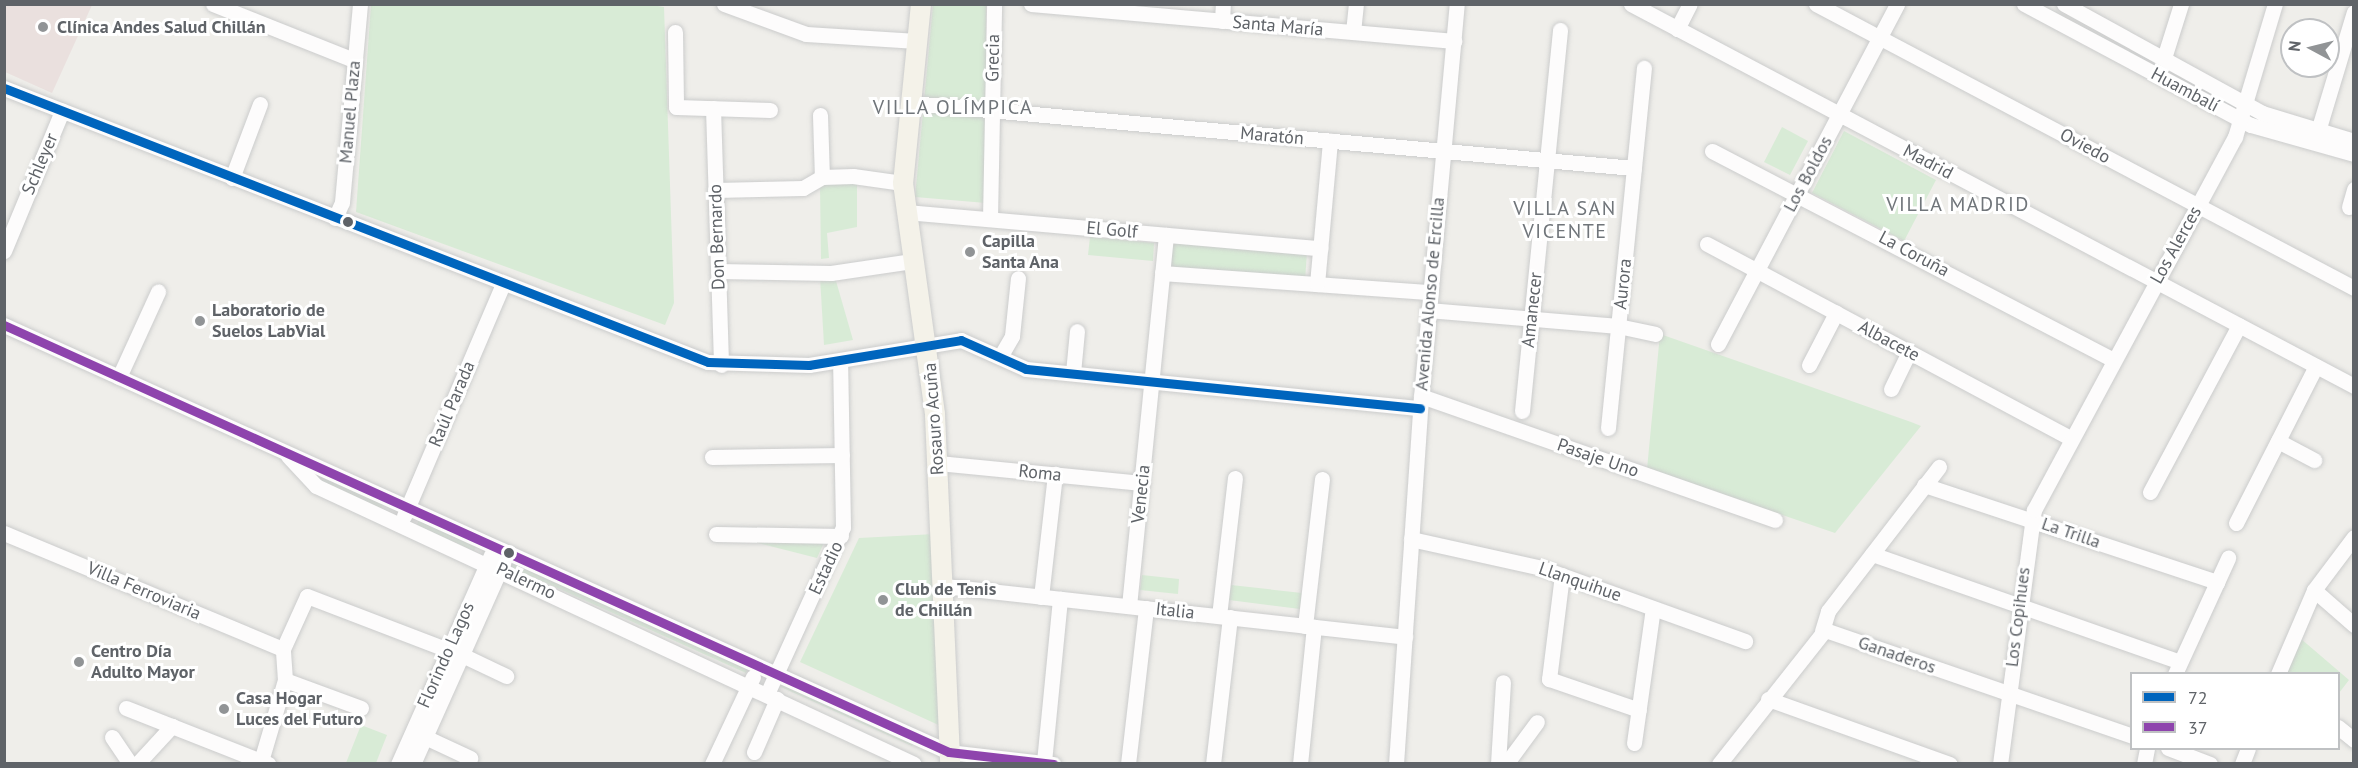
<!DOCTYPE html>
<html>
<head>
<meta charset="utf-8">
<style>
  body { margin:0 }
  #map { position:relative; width:2358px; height:768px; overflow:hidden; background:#efeeea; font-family:"PT Sans",sans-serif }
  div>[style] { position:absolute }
  .medical>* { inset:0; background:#eae0de }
  .green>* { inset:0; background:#d8ebd6 }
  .roads { filter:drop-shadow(0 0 2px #cbcccc) drop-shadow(0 0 2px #cbcccc) }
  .minor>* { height:15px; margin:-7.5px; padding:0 7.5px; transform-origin:7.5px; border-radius:7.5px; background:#fdfcfc }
  .major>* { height:20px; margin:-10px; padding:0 10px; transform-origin:10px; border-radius:10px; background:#f4f2e9 }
  .bus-1>* { height:9px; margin:-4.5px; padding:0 4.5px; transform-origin:4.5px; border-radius:4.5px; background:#0065bd }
  .bus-2>* { height:9px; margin:-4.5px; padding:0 4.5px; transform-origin:4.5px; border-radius:4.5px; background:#8e44ad }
  .dots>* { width:16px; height:16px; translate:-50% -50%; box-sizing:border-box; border:3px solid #fff; border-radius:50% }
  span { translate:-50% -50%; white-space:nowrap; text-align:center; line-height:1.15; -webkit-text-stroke:6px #fff; paint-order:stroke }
  .street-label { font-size:18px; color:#5f6368 }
  .poi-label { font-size:18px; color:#5f6368; font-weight:700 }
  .left { translate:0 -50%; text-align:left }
  .neighbourhood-label { font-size:20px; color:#70757a; letter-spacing:1.5px }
  .frame { position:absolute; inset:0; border:6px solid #5f6368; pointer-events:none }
  .legend { position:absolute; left:2130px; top:672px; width:210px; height:78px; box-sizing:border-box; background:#fff; border:2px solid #bfc1c3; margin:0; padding:8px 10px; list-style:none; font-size:18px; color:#5f6368 }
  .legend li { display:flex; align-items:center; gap:12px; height:30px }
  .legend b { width:30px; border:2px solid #bfc1c3 }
  .north { position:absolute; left:2280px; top:18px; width:60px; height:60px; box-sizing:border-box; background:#fff; border:2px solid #bfc1c3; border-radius:50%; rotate:277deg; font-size:16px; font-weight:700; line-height:24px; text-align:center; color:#5f6368 }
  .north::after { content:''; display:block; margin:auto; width:21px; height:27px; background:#919496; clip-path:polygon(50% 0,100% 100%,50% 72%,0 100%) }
</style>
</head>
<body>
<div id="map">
  <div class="medical">
    <i style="clip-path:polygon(5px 4px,92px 5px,52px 93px,5px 72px)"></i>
  </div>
  <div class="green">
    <i style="clip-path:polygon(645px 4px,664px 7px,674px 303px,665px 325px,356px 212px,371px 5px)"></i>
    <i style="clip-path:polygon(933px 5px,986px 5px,986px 203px,915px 197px)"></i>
    <i style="clip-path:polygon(1782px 127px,1808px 141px,1790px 175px,1764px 162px)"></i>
    <i style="clip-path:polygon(1844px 131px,1936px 180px,1904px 241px,1812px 193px)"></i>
    <i style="clip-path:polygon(857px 182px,857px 227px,827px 233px,829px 258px,821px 259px,820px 185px)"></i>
    <i style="clip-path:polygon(1090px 237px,1154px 243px,1153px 261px,1088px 255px)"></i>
    <i style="clip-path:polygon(1172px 239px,1307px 252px,1305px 281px,1169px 268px)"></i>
    <i style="clip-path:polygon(834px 274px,853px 340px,824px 345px,820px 277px)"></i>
    <i style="clip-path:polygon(1660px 334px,1911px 422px,1921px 426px,1835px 533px,1647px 469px)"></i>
    <i style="clip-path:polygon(323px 470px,386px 498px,381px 509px,318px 480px)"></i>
    <i style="clip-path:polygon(421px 515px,479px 541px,474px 551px,417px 525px)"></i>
    <i style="clip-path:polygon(935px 534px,943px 727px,800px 662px,859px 538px)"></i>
    <i style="clip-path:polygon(734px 537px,826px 538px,817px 558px)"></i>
    <i style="clip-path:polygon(515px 557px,750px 664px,746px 673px,511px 567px)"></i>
    <i style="clip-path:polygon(1142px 575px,1179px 579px,1178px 594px,1140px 590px)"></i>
    <i style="clip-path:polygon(1231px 585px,1302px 593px,1300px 609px,1229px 600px)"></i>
    <i style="clip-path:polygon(2300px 638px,2349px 680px,2339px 693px,2338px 674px,2286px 674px)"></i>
    <i style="clip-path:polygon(785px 678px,917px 737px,912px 746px,781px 687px)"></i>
    <i style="clip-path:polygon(361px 725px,387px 735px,376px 763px,346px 763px)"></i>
  </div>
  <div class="roads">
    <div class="minor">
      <i style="left:213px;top:4px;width:152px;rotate:21.7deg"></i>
      <i style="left:724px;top:4px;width:87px;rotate:20.1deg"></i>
      <i style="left:806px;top:34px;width:111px;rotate:3.6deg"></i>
      <i style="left:1031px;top:4px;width:425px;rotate:5deg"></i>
      <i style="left:1631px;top:4px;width:818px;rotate:27.85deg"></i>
      <i style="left:1816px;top:4px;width:608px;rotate:27.83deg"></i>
      <i style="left:2024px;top:4px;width:257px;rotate:28.1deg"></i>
      <i style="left:2251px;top:125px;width:107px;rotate:15.7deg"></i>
      <i style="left:2064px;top:4px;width:226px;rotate:28.8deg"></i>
      <i style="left:2262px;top:113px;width:96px;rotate:16.9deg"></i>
      <i style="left:1222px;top:21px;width:17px;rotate:-87deg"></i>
      <i style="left:1677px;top:29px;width:28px;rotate:-63deg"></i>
      <i style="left:675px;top:32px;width:75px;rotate:89.2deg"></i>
      <i style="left:676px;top:107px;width:94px;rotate:1.8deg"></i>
      <i style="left:1353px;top:32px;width:28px;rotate:-84deg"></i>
      <i style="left:2164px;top:58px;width:57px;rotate:-72.5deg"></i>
      <i style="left:4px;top:88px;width:755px;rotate:21.27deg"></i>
      <i style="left:708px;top:362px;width:101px;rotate:1.7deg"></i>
      <i style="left:809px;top:365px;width:154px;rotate:-9.3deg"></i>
      <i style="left:961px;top:340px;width:71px;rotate:24deg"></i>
      <i style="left:1026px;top:369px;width:396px;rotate:5.7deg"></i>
      <i style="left:911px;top:103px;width:726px;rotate:5.14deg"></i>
      <i style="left:713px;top:108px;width:257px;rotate:88.2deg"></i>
      <i style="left:820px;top:115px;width:62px;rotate:88.2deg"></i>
      <i style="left:2318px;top:131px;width:124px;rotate:-73.2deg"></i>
      <i style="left:1712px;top:151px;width:453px;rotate:27.5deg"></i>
      <i style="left:232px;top:178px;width:79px;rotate:-69.3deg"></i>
      <i style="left:715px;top:190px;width:88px;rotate:-1.3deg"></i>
      <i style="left:803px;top:188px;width:22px;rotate:-30deg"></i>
      <i style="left:822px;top:177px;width:31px;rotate:-2deg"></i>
      <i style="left:853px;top:176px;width:50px;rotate:8deg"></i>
      <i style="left:2349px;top:207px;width:19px;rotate:-74deg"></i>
      <i style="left:905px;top:212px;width:417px;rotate:5deg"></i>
      <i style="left:335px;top:218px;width:17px;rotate:-66deg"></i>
      <i style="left:342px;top:202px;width:199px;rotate:-84.8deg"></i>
      <i style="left:990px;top:219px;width:215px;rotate:-88.9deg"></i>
      <i style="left:1707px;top:244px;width:412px;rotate:28.1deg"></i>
      <i style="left:4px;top:251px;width:152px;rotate:-67.5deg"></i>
      <i style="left:718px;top:271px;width:113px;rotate:1deg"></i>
      <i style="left:831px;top:273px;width:82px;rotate:-8.4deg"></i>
      <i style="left:1162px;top:273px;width:269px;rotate:4.1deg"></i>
      <i style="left:1317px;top:284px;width:144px;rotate:-84.8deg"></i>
      <i style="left:1428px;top:310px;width:191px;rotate:4.8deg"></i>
      <i style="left:1618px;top:326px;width:38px;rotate:12deg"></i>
      <i style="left:4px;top:325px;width:1037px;rotate:24.32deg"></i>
      <i style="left:949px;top:752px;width:105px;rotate:6.6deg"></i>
      <i style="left:1718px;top:344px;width:384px;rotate:-62.2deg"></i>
      <i style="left:1000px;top:357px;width:24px;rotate:-60deg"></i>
      <i style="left:1012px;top:336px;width:58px;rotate:-84.1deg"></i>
      <i style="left:1809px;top:365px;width:59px;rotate:-62.6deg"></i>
      <i style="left:1073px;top:373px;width:42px;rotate:-84.6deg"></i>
      <i style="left:119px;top:377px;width:94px;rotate:-65.4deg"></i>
      <i style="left:1891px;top:389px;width:41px;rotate:-64.1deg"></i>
      <i style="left:1421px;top:396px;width:375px;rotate:19.3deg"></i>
      <i style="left:1522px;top:411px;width:383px;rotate:-84.3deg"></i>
      <i style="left:1608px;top:428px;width:362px;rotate:-84.3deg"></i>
      <i style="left:2278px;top:441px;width:41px;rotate:27.8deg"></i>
      <i style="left:288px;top:456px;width:41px;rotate:47deg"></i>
      <i style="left:316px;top:486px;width:659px;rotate:24.93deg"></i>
      <i style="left:712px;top:457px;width:130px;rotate:-0.9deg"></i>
      <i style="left:938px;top:463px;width:205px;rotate:5.6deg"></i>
      <i style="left:1924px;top:485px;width:309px;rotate:18.3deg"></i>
      <i style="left:2150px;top:492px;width:189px;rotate:-61.9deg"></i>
      <i style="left:404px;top:516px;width:252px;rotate:-66.9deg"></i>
      <i style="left:2236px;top:523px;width:176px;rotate:-63deg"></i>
      <i style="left:4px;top:533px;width:302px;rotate:22.6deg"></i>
      <i style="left:716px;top:534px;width:125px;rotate:0.9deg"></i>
      <i style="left:1411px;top:539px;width:134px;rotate:12.5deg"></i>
      <i style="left:1542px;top:568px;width:216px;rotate:19.8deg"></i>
      <i style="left:1872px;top:554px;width:326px;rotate:19.3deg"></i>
      <i style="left:1562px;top:575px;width:105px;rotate:97.1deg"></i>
      <i style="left:1549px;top:679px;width:95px;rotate:19deg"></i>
      <i style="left:945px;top:586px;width:463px;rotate:6.3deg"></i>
      <i style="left:2314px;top:590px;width:53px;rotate:41.2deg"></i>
      <i style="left:1041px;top:597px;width:124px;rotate:-83.5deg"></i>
      <i style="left:1129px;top:606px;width:373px;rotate:-84.3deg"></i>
      <i style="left:1219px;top:616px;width:139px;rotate:-83.4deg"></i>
      <i style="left:1305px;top:626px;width:148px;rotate:-83.4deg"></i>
      <i style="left:1822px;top:631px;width:21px;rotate:-73deg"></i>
      <i style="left:1828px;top:611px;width:182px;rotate:-52.4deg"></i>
      <i style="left:462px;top:655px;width:49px;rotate:25.5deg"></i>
      <i style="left:2175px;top:674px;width:128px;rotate:-65.4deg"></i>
      <i style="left:2278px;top:674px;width:91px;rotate:-66.8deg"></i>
      <i style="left:2314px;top:590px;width:66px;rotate:-53deg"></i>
      <i style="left:285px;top:680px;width:81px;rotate:20.2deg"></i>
      <i style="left:767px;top:694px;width:183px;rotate:-65.5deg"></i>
      <i style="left:843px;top:527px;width:166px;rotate:-91deg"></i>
      <i style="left:1768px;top:699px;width:193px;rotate:19.7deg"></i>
      <i style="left:126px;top:708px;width:153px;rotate:21.5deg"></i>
      <i style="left:2338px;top:727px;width:21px;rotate:39deg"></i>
      <i style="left:112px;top:737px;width:32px;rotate:56deg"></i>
      <i style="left:425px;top:737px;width:50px;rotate:25deg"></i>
      <i style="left:1634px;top:743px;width:136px;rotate:-82deg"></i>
      <i style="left:2168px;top:748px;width:45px;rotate:20.9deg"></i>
      <i style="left:754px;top:752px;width:58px;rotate:-66.5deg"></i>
      <i style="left:261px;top:761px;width:84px;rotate:-73.5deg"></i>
      <i style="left:285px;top:680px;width:31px;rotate:-94deg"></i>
      <i style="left:283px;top:649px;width:58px;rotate:-65.6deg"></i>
      <i style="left:307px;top:596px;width:151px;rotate:21deg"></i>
      <i style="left:1044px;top:762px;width:164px;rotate:-84.4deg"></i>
      <i style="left:137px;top:764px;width:52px;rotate:-47.4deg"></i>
      <i style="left:398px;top:764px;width:229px;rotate:-66deg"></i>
      <i style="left:413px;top:764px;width:222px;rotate:-65.9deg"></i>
      <i style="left:712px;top:764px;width:96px;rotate:-64.8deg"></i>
      <i style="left:1128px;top:764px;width:157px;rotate:-83.4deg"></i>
      <i style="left:1213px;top:764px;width:148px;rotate:-83.4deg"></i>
      <i style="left:1300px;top:764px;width:138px;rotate:-84.2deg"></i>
      <i style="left:1396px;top:764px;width:357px;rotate:-86.1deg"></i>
      <i style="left:1420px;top:408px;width:406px;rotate:-84.8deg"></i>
      <i style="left:1498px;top:764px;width:82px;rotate:-86.5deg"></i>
      <i style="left:1506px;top:764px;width:52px;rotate:-53.6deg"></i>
      <i style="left:1719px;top:764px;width:171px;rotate:-51.7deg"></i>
      <i style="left:1825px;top:630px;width:325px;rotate:19deg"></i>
      <i style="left:2000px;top:764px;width:256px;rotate:-82.4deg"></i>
      <i style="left:2034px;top:510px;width:424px;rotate:-61.7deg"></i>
      <i style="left:2235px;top:137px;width:139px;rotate:-73.3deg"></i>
      <i style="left:2144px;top:764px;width:16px;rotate:-79deg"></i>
      <i style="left:2242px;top:764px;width:17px;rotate:-69deg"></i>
    </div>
    <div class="major">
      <i style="left:921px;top:4px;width:180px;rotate:95.7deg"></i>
      <i style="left:903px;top:183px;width:234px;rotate:82.1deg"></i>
      <i style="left:935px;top:415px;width:349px;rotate:87.5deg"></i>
    </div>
  </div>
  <div class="bus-1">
    <i style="left:4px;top:88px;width:755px;rotate:21.27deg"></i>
    <i style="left:708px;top:362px;width:101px;rotate:1.7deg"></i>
    <i style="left:809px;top:365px;width:154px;rotate:-9.3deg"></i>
    <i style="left:961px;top:340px;width:71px;rotate:24deg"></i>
    <i style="left:1026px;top:369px;width:396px;rotate:5.7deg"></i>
  </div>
  <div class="bus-2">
    <i style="left:4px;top:325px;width:1037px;rotate:24.32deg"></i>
    <i style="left:949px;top:752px;width:105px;rotate:6.6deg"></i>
  </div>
  <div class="dots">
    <i style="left:43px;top:27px;background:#919496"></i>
    <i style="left:348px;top:222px;background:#5f6368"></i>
    <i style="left:970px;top:252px;background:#919496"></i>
    <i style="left:200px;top:321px;background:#919496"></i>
    <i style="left:509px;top:553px;background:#5f6368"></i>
    <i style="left:883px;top:600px;background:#919496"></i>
    <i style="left:79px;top:662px;background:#919496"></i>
    <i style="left:224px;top:709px;background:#919496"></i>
  </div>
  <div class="street-label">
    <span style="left:1278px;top:26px;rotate:5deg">Santa María</span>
    <span style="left:993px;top:58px;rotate:-89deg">Grecia</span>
    <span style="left:2185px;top:90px;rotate:28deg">Huambalí</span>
    <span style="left:350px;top:112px;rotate:-85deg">Manuel Plaza</span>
    <span style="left:1272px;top:136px;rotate:5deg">Maratón</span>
    <span style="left:2085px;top:146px;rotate:28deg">Oviedo</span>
    <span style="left:1928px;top:162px;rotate:28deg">Madrid</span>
    <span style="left:40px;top:164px;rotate:-67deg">Schleyer</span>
    <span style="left:1808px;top:174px;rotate:-62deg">Los Boldos</span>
    <span style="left:1112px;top:230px;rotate:5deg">El Golf</span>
    <span style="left:717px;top:237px;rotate:-92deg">Don Bernardo</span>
    <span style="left:2176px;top:245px;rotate:-61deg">Los Alerces</span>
    <span style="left:1914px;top:254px;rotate:28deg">La Coruña</span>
    <span style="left:1623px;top:284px;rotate:-84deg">Aurora</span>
    <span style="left:1430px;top:294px;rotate:-85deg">Avenida Alonso de Ercilla</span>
    <span style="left:1532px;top:310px;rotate:-84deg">Amanecer</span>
    <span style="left:1889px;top:341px;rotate:28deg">Albacete</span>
    <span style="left:452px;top:404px;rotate:-67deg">Raúl Parada</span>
    <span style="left:934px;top:419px;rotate:-94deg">Rosauro Acuña</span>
    <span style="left:1598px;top:458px;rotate:19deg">Pasaje Uno</span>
    <span style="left:1040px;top:473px;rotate:6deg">Roma</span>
    <span style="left:1141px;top:494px;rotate:-84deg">Venecia</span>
    <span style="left:2071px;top:533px;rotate:19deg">La Trilla</span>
    <span style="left:826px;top:568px;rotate:-65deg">Estadio</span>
    <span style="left:526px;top:581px;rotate:25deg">Palermo</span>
    <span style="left:1580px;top:582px;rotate:19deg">Llanquihue</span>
    <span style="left:144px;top:591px;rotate:23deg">Villa Ferroviaria</span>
    <span style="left:1175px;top:611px;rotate:6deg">Italia</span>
    <span style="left:2018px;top:617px;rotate:-83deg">Los Copihues</span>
    <span style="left:446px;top:655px;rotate:-66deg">Florindo Lagos</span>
    <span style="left:1897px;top:655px;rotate:19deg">Ganaderos</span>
  </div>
  <div class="poi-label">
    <span class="left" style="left:57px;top:27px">Clínica Andes Salud Chillán</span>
    <span class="left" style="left:982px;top:252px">Capilla<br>Santa Ana</span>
    <span class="left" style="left:212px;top:321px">Laboratorio de<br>Suelos LabVial</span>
    <span class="left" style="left:895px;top:600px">Club de Tenis<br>de Chillán</span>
    <span class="left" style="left:91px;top:662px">Centro Día<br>Adulto Mayor</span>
    <span class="left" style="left:236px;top:709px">Casa Hogar<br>Luces del Futuro</span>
  </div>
  <div class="neighbourhood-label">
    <span style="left:953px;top:107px">VILLA OLÍMPICA</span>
    <span style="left:1958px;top:204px">VILLA MADRID</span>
    <span style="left:1565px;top:220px">VILLA SAN<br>VICENTE</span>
  </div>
  <div class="frame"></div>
  <ul class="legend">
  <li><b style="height:8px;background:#0065bd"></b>72</li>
  <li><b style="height:8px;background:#8e44ad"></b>37</li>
  </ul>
  <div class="north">N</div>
</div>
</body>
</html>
